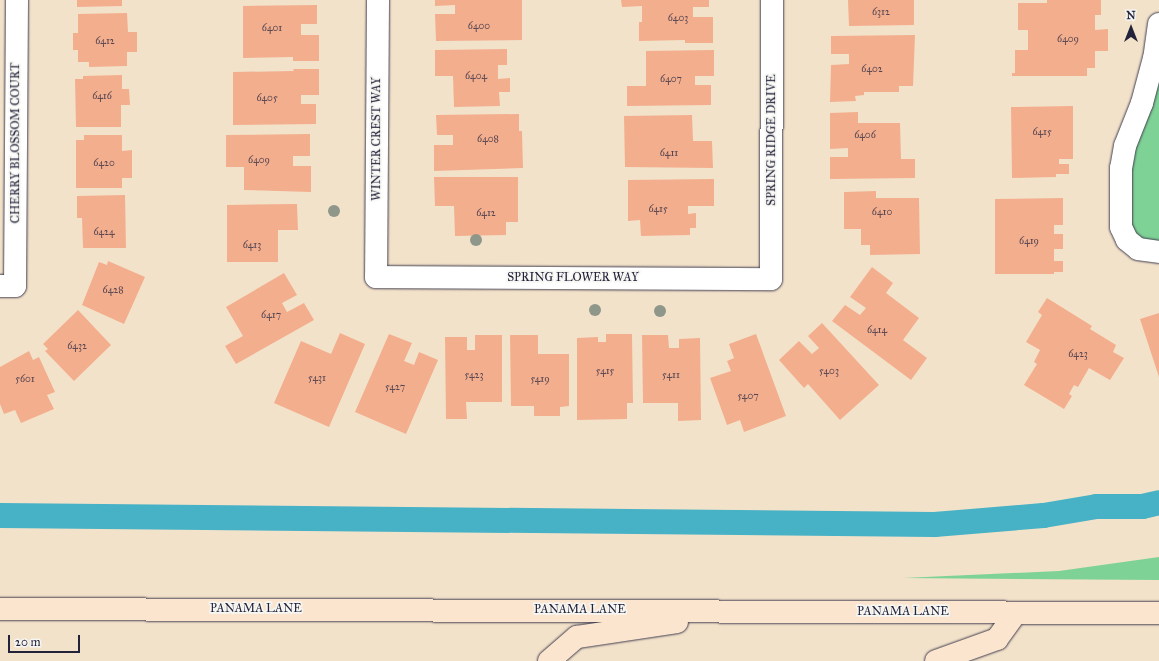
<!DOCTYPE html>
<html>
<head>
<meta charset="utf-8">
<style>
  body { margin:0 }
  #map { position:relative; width:1159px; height:661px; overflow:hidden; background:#f3e2ca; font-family:"IM FELL Great Primer",serif }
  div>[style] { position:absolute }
  .green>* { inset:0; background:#7ed295 }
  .canal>* { height:25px; margin:-12.5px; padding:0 12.5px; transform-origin:12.5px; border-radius:12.5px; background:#47b1c6 }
  .building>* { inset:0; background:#f3ae8e }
  .roads { filter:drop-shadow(0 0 1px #413f50) drop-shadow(0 0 1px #413f50) }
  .minor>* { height:22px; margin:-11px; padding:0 11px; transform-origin:11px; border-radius:11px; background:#fff }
  .secondary>* { height:22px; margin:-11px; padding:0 11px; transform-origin:11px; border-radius:11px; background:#fce5cf }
  .trees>* { width:12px; height:12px; margin:-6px; border-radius:50%; background:#8f968a }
  span { translate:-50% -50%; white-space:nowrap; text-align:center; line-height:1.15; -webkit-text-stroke:3.5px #f6f6f2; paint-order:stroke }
  .number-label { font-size:10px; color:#564550 }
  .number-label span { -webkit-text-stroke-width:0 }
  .street-label { font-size:12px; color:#22223b }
  .north { position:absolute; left:1111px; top:8px; width:40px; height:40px; -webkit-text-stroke:3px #f6f6f2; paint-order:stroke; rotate:0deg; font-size:11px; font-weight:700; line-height:16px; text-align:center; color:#22223b }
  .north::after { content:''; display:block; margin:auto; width:14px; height:18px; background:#22223b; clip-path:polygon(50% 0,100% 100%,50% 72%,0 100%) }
  .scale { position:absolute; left:8px; top:635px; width:72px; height:18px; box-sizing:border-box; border:2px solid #22223b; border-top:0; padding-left:5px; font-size:12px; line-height:14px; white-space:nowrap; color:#22223b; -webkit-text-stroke:3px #f6f6f2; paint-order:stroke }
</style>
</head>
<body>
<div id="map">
  <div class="green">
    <i style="clip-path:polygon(1159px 24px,1159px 252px,1127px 240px,1121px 168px)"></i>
    <i style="clip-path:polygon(1159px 557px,1159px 580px,903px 578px,1059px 571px)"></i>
  </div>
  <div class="canal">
    <i style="left:0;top:515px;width:934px;rotate:0.55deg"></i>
    <i style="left:934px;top:524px;width:109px;rotate:-4.7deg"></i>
    <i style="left:1043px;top:515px;width:54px;rotate:-9.6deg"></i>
    <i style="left:1096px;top:506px;width:46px"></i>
    <i style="left:1142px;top:506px;width:17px;rotate:-13deg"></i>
  </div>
  <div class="building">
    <i style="clip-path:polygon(77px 0,122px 0,122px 6px,77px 7px)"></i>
    <i style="clip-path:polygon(435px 0,522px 0,522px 40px,436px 41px,435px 14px,455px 14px,455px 5px,435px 6px)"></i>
    <i style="clip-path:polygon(621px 0,709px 0,709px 7px,693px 7px,693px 17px,713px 17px,713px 43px,685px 43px,685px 40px,639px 41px,639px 22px,642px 22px,642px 6px,622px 7px)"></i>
    <i style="clip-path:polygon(848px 0,914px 0,914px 25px,849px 26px)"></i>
    <i style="clip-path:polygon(1047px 0,1101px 0,1101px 15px,1095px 15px,1095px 30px,1108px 29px,1108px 51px,1095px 51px,1095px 68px,1087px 68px,1087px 76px,1012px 76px,1012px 73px,1015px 73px,1015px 50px,1028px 50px,1028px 30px,1018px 30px,1018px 3px,1047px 3px)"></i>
    <i style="clip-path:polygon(317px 5px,317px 24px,301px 24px,301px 35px,319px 35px,319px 61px,293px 61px,293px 57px,243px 58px,243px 6px)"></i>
    <i style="clip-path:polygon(127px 13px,128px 32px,137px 32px,137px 52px,127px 52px,127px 66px,89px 67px,89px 62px,78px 62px,78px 50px,73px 50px,73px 33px,78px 33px,78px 14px)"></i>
    <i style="clip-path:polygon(915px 35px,913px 86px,899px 86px,899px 92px,864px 92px,864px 95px,855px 96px,856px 101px,830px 102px,831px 65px,849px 64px,849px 54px,831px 54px,831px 36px)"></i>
    <i style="clip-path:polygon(507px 49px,507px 65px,498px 65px,498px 79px,510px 78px,510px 92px,499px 92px,500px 106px,454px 107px,453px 76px,435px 76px,435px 50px)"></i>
    <i style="clip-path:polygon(714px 50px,714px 76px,695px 76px,695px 85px,711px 85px,711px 105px,627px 106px,627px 86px,646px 86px,646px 51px)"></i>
    <i style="clip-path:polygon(293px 69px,319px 69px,319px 95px,301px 95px,301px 104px,316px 104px,316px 124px,233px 125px,233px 72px,294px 71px)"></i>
    <i style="clip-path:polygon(122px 75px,122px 89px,129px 89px,130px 105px,121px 105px,121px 127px,76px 127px,75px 79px,83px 79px,83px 76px)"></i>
    <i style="clip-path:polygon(1073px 106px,1073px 159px,1059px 159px,1059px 164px,1069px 164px,1069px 174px,1056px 174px,1056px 177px,1012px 178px,1011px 107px)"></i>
    <i style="clip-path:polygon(858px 112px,858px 123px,900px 123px,901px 159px,915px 159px,915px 178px,830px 179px,830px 157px,848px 157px,848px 148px,830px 149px,830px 113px)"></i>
    <i style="clip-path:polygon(519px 114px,519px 131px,522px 131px,523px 168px,434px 171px,434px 145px,453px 145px,453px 135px,437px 135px,436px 115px)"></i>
    <i style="clip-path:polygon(692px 115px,693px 141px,712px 141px,713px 168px,625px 167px,624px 116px)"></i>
    <i style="clip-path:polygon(310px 134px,310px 156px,293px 156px,293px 166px,311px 166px,311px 192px,244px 190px,244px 167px,226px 167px,226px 135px)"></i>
    <i style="clip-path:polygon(84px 135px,122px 135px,122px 151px,132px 150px,132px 178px,122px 178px,122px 188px,76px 188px,76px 140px,84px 140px)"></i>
    <i style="clip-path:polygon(434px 177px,518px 177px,518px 222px,506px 222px,506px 235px,455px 236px,454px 206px,435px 206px)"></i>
    <i style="clip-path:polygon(714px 179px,714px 206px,688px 206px,688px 214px,696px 213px,696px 228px,690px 228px,690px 235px,641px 236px,640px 220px,628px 221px,628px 180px)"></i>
    <i style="clip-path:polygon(876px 191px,876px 198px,919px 198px,920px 254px,870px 255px,870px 245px,861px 245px,861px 229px,844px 229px,844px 192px)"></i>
    <i style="clip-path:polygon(125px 195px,126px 248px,83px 248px,82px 218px,77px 218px,77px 196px)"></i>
    <i style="clip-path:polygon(1063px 198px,1063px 225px,1054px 225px,1054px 234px,1063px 234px,1063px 249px,1054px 249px,1054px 261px,1063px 261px,1063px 272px,1054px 272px,1054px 274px,995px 274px,995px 199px)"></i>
    <i style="clip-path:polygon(297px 204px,298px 230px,278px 230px,278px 262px,227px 262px,227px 205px)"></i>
    <i style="clip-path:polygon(108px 261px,145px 277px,124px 324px,82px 305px,99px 262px,107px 265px)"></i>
    <i style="clip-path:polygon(872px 267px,893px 283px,886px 293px,919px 318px,903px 340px,927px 358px,911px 380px,832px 321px,845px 305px,860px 315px,866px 308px,850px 297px)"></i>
    <i style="clip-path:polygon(284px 273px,297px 295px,282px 303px,287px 312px,304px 303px,314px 320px,236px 364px,225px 346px,243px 336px,226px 307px)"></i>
    <i style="clip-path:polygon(1047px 298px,1092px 326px,1090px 329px,1116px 345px,1113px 352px,1124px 358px,1110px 380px,1089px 368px,1078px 387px,1074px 385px,1069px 394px,1072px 396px,1064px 409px,1024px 385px,1037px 364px,1034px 362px,1040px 350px,1026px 342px,1042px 315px,1038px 312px)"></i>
    <i style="clip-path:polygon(78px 310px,111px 345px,74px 381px,45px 351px,48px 349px,43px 344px)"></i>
    <i style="clip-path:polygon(1159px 313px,1159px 377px,1140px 319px)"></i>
    <i style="clip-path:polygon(822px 323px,879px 385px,840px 420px,808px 384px,804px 388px,779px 360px,799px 341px,812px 354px,819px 348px,808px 336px)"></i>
    <i style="clip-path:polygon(340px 333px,365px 344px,329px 427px,274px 403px,301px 341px,331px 354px)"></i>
    <i style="clip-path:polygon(389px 334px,412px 343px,404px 361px,414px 365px,419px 352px,438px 360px,406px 434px,355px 412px)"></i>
    <i style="clip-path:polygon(606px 334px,632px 334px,633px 403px,627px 403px,627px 419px,577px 420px,577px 338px,598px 337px,598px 342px,606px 342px)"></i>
    <i style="clip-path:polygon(756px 334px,786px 416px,744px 432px,740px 420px,727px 425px,710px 378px,731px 371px,727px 361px,734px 358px,729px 344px)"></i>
    <i style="clip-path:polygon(475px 335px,502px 335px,502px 402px,466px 402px,467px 419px,446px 419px,445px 337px,467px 337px,467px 350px,475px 350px)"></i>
    <i style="clip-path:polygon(510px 335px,538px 335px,538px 354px,569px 354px,569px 406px,560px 407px,560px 416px,534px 416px,534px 406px,511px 406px)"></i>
    <i style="clip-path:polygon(642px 335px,668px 335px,669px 348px,679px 348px,679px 339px,700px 338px,701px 420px,678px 421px,678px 403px,643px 403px)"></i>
    <i style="clip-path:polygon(29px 351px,33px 360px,39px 357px,55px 392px,47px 395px,54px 409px,21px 423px,15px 410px,4px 414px,0 404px,0 367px)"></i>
  </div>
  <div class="roads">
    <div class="minor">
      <i style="left:378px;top:0;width:277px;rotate:90.4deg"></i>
      <i style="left:376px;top:277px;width:395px;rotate:0.3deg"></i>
      <i style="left:771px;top:279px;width:279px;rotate:-89.8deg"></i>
      <i style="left:1159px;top:24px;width:34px;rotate:98deg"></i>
      <i style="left:1154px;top:58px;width:47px;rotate:104.9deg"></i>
      <i style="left:1142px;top:103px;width:46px;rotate:111.6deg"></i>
      <i style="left:1125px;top:146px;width:22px;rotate:100deg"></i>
      <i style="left:1121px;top:168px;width:59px;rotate:90deg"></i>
      <i style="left:1121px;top:227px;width:14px;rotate:65deg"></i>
      <i style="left:1127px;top:240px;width:14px;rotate:39deg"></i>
      <i style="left:1138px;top:249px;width:21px;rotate:8deg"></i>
      <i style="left:0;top:286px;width:15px"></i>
      <i style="left:15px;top:286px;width:286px;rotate:-89.6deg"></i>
    </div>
    <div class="secondary">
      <i style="left:0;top:609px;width:1159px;rotate:0.2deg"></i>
      <i style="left:549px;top:661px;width:37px;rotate:-41deg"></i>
      <i style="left:577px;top:637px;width:101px;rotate:-8.5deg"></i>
      <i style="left:936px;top:661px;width:65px;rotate:-19.8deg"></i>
      <i style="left:997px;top:639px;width:32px;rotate:-54deg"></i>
    </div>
  </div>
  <div class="trees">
    <i style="left:334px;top:211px"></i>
    <i style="left:476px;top:240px"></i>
    <i style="left:595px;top:310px"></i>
    <i style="left:660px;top:311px"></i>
  </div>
  <div class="number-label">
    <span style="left:881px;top:13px">6312</span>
    <span style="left:678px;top:19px">6403</span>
    <span style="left:479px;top:27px">6400</span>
    <span style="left:272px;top:29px">6401</span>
    <span style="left:1068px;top:40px">6409</span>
    <span style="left:105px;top:42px">6412</span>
    <span style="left:872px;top:70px">6402</span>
    <span style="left:476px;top:77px">6404</span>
    <span style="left:671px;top:80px">6407</span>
    <span style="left:102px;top:97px">6416</span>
    <span style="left:267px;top:99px">6405</span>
    <span style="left:1042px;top:133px">6415</span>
    <span style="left:865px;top:136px">6406</span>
    <span style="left:488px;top:140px">6408</span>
    <span style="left:669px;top:154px">6411</span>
    <span style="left:259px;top:161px">6409</span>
    <span style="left:104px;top:164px">6420</span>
    <span style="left:658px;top:210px">6415</span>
    <span style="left:882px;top:213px">6410</span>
    <span style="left:486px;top:214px">6412</span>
    <span style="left:104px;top:233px">6424</span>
    <span style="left:1029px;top:242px">6419</span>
    <span style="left:252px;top:246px">6413</span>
    <span style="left:113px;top:291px">6428</span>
    <span style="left:271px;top:316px">6417</span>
    <span style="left:877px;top:331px">6414</span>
    <span style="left:77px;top:347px">6432</span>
    <span style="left:1078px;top:355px">6423</span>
    <span style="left:605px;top:372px">5415</span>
    <span style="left:829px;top:372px">5403</span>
    <span style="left:474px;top:376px">5423</span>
    <span style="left:671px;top:376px">5411</span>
    <span style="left:317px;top:379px">5431</span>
    <span style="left:25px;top:380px">5601</span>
    <span style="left:540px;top:380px">5419</span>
    <span style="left:395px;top:388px">5427</span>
    <span style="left:748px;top:397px">5407</span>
  </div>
  <div class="street-label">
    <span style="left:377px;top:139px;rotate:-90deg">WINTER CREST WAY</span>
    <span style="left:772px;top:140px;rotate:-90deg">SPRING RIDGE DRIVE</span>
    <span style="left:16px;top:143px;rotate:-90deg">CHERRY BLOSSOM COURT</span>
    <span style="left:573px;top:278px">SPRING FLOWER WAY</span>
    <span style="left:256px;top:609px">PANAMA LANE</span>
    <span style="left:580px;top:610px">PANAMA LANE</span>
    <span style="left:903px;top:612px">PANAMA LANE</span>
  </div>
  <div class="north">N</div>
  <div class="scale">20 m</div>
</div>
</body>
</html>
